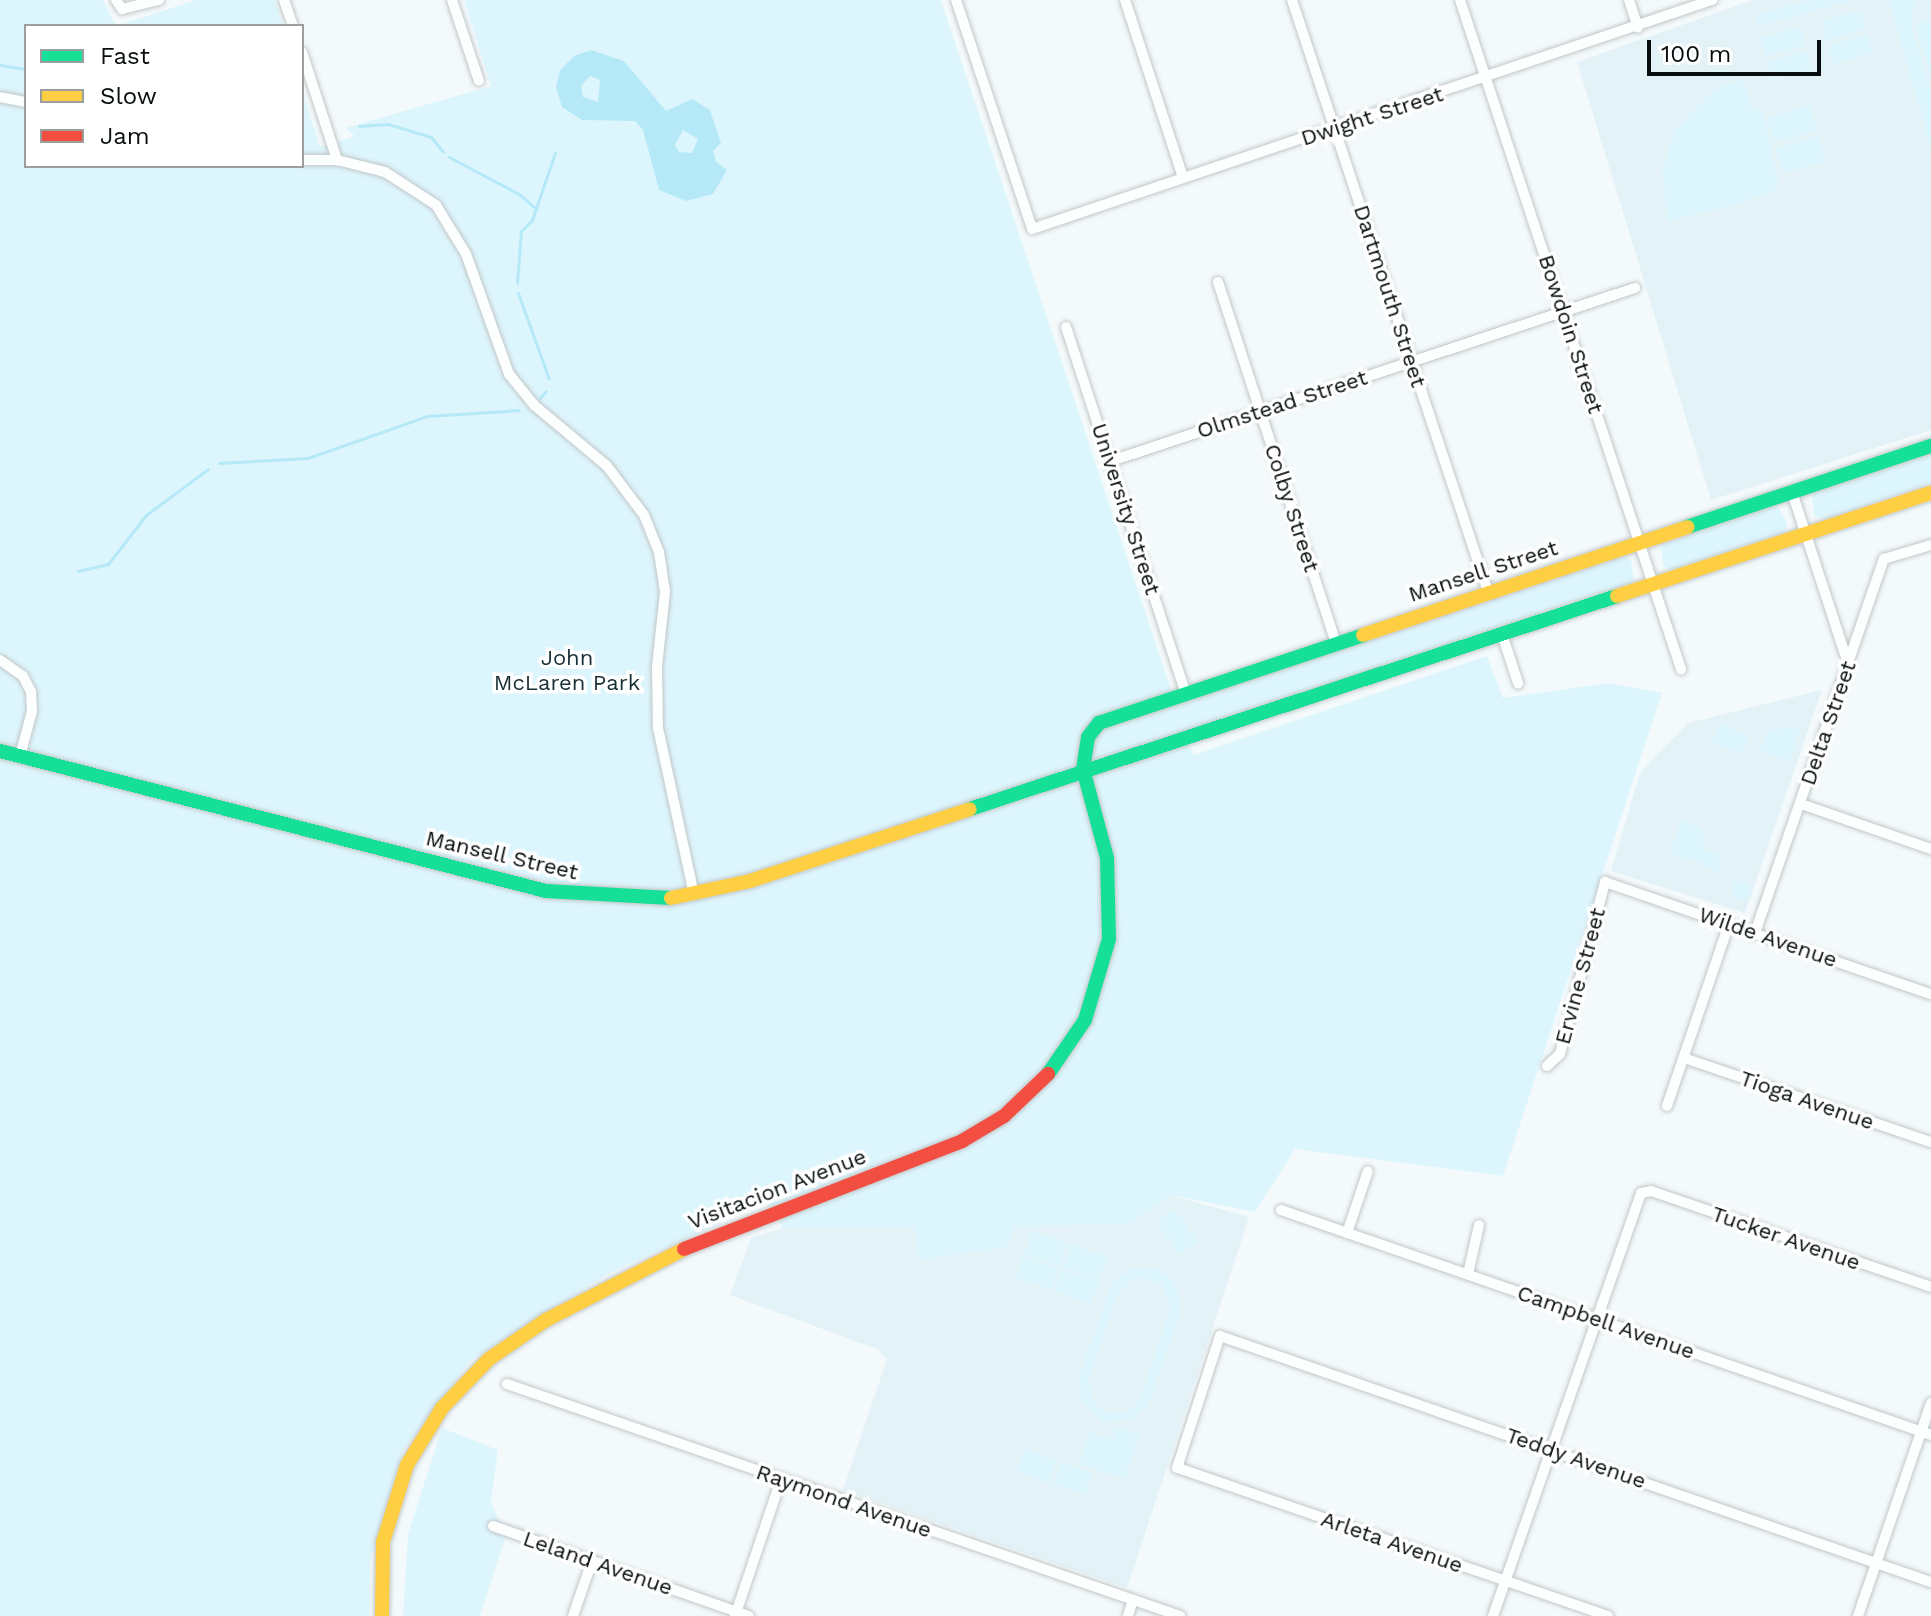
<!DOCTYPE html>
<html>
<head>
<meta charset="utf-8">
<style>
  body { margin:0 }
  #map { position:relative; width:1931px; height:1616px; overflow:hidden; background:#f4fafb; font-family:"Work Sans",sans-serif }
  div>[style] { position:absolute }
  .built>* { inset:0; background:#e2f2f7 }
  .green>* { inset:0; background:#ddf6fd }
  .round { border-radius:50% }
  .water>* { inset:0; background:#b6e9f8 }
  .stream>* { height:3px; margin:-1.5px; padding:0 1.5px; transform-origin:1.5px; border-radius:1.5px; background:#b6e9f8 }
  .roads { filter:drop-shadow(0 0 2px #c2c7c9) drop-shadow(0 0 2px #c2c7c9) }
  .street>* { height:10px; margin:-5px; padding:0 5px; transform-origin:5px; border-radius:5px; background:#fdfefe }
  .fast>* { height:14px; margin:-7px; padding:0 7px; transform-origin:7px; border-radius:7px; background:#16e098 }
  .slow>* { height:14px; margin:-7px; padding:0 7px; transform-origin:7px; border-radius:7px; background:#ffcf43 }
  .jam>* { height:14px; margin:-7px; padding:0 7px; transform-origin:7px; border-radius:7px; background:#f24e42 }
  span { translate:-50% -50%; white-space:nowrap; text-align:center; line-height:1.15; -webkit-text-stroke:7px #fff; paint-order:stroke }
  .street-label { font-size:22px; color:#080e0f }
  .park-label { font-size:22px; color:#172e35 }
  .legend { position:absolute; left:24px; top:24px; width:280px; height:144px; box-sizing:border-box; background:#fff; border:2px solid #9c9f9f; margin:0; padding:10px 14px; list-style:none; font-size:24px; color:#080e0f }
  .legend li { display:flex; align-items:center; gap:16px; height:40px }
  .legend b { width:40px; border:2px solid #9c9f9f }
  .scale { position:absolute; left:1647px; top:40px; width:174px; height:36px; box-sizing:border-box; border:4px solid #080e0f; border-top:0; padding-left:10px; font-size:24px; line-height:28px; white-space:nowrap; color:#080e0f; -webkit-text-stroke:6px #fff; paint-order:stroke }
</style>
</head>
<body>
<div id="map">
  <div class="built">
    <i style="clip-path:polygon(1753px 0,1931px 0,1931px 430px,1711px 500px,1577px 62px)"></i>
    <i style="clip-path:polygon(1822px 690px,1745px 913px,1611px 871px,1640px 773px,1688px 723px)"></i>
    <i style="clip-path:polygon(1170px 1195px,1249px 1217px,1127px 1588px,843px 1490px,887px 1359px,877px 1349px,730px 1295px,751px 1238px,783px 1228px,1129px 1225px)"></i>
  </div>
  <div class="green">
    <i style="clip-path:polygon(0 0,103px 0,116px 26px,196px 0,275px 0,283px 26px,26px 26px,26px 166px,302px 166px,302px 90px,320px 147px,355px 136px,345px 128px,491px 86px,464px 0,941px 0,1176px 704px,1625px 556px,1631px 560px,1634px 582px,1184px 731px,1193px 755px,1487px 656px,1503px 698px,1609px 683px,1662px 693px,1503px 1176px,1295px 1149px,1255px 1212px,1170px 1195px,1129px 1225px,1015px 1226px,1008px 1247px,919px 1260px,914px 1227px,783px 1228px,766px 1202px,608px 1274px,470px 1361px,403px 1450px,370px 1561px,370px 1616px,0 1616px)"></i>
    <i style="clip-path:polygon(1812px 0,1853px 0,1759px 26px,1756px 15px)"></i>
    <i style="clip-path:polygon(1889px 0,1914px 0,1912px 27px,1931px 94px,1931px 150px)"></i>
    <i style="clip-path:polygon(1861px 10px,1866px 29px,1827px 40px,1821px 21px)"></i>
    <i style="clip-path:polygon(1931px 20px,1931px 80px,1915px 24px)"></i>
    <i style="clip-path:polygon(1800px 27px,1805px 45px,1765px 56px,1760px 38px)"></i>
    <i style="clip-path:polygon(1868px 35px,1873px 53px,1834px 64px,1828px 45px)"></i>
    <i style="clip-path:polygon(1807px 51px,1812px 70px,1772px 80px,1767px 62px)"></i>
    <i style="clip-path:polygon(1743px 79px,1753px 111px,1763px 109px,1778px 183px,1773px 191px,1738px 204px,1668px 221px,1662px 174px,1674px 132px,1714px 90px)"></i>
    <i style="clip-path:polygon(1810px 105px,1817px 130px,1774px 142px,1767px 117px)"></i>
    <i style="clip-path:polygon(1819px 136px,1826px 161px,1783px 173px,1776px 148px)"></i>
    <i style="clip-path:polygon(1931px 455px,1931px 483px,1837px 515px,1821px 519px,1814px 515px,1812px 494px)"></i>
    <i style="clip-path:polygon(1777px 506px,1787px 522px,1785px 532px,1669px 570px,1663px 565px,1661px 545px)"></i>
    <i style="clip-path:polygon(1718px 724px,1749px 735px,1742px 753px,1712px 743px)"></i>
    <i style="clip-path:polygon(1786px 726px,1800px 731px,1789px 761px,1759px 751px,1768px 731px)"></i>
    <i style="clip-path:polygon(1681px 821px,1701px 828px,1706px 851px,1722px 856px,1717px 872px,1701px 866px,1704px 858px,1700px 863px,1670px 853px)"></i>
    <i class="round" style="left:1731px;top:881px;width:20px;height:20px"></i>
    <i style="clip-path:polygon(1175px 1209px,1198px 1242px,1179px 1255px,1156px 1222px)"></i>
    <i style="clip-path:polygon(1032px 1231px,1068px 1243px,1060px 1266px,1024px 1253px)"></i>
    <i style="clip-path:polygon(1071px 1244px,1107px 1257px,1099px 1279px,1063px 1267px)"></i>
    <i style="clip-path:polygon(1023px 1256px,1059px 1268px,1052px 1290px,1016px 1278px)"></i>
    <i style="clip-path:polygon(evenodd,1142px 1267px,1157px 1269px,1173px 1281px,1181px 1301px,1179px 1316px,1147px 1407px,1131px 1420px,1104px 1422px,1082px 1403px,1079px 1377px,1112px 1284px,1128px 1270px,1142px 1267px,1136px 1277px,1162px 1283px,1171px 1307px,1141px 1398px,1127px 1412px,1112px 1414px,1094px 1404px,1088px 1381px,1118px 1294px,1136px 1277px)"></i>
    <i style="clip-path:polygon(1062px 1269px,1099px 1281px,1091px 1304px,1055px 1291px)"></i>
    <i style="clip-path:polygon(442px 1428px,498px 1450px,491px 1502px,506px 1536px,480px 1616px,403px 1616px,408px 1534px)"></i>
    <i style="clip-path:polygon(1117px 1428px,1140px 1435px,1125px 1479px,1079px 1464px,1090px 1432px,1113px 1440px)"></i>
    <i style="clip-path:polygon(1025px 1449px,1056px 1460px,1049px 1483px,1017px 1472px)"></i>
    <i style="clip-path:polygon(1061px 1462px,1093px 1473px,1085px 1495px,1053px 1484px)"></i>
  </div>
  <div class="water">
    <i style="clip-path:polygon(evenodd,591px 50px,624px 61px,666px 111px,692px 99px,710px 110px,721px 143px,713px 151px,716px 162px,727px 170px,713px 194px,686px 201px,659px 190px,643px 130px,635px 121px,582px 120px,562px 107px,556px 88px,560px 70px,574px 56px,591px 50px,590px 76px,600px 80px,598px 102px,583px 97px,581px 86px,590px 76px,591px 50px,683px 130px,698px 139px,692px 153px,679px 152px,675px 145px,683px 130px)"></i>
  </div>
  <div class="stream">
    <i style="left:0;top:65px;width:26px;rotate:9deg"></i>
    <i style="left:359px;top:126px;width:29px;rotate:-4deg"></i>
    <i style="left:388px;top:124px;width:45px;rotate:16.8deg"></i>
    <i style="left:431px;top:137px;width:19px;rotate:51deg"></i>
    <i style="left:449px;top:157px;width:79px;rotate:27.9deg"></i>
    <i style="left:519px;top:194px;width:23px;rotate:41deg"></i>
    <i style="left:517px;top:283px;width:52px;rotate:-85.6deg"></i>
    <i style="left:521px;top:231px;width:16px;rotate:-45deg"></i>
    <i style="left:532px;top:220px;width:71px;rotate:-71.1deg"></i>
    <i style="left:518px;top:293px;width:91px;rotate:70.2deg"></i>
    <i style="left:540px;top:398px;width:9px;rotate:-49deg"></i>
    <i style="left:219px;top:463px;width:89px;rotate:-3.2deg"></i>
    <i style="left:308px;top:458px;width:126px;rotate:-19.4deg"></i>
    <i style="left:427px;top:416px;width:92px;rotate:-3.7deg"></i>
    <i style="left:78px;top:571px;width:31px;rotate:-13deg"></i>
    <i style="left:108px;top:564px;width:62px;rotate:-52.2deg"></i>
    <i style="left:146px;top:515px;width:77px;rotate:-36.6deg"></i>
  </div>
  <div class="roads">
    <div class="street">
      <i style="left:116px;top:0;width:11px;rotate:56deg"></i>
      <i style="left:122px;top:9px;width:38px;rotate:-14deg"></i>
      <i style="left:284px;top:0;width:28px;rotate:71deg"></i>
      <i style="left:452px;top:0;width:85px;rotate:71.6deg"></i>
      <i style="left:956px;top:0;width:241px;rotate:71.6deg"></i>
      <i style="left:1032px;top:229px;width:718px;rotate:-18.61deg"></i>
      <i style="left:1125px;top:0;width:186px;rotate:71.9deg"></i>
      <i style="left:1292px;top:0;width:624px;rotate:71.68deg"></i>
      <i style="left:1460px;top:0;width:705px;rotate:71.72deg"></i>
      <i style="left:1629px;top:0;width:29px;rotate:72deg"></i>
      <i style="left:302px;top:52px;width:114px;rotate:72deg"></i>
      <i style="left:0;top:97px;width:26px;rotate:11deg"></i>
      <i style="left:302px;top:160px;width:35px"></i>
      <i style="left:337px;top:160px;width:49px;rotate:14deg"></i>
      <i style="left:385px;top:172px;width:61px;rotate:32.9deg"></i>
      <i style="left:436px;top:205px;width:57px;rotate:58.5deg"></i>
      <i style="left:466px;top:254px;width:127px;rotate:70.3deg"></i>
      <i style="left:509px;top:374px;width:40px;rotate:51deg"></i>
      <i style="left:534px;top:405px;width:95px;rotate:39.9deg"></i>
      <i style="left:607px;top:466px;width:61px;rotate:52.9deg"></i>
      <i style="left:644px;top:515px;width:40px;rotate:68deg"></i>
      <i style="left:659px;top:552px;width:40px;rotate:81.5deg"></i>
      <i style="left:665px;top:592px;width:75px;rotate:96.1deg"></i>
      <i style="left:657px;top:667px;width:61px;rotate:89.1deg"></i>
      <i style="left:658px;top:728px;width:170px;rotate:77.8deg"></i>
      <i style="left:1218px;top:282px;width:379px;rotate:71.9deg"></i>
      <i style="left:1066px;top:327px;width:384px;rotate:71.9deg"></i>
      <i style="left:1111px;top:461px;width:552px;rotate:-18.27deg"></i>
      <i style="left:1792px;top:492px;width:180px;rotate:71.9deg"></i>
      <i style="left:1502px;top:634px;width:52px;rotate:71.9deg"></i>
      <i style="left:0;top:660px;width:28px;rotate:35deg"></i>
      <i style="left:23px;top:676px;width:18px;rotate:63deg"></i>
      <i style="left:31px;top:692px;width:19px;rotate:87deg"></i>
      <i style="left:32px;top:711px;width:47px;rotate:104.9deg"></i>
      <i style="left:1801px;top:804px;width:138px;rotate:19.1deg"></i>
      <i style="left:1755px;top:933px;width:396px;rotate:-71deg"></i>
      <i style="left:1884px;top:559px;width:49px;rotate:-16.6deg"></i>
      <i style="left:1684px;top:1058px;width:261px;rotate:18.8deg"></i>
      <i style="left:1547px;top:1066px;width:18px;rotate:-43deg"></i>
      <i style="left:1560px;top:1054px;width:178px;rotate:-75.3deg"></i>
      <i style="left:1605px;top:882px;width:345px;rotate:19deg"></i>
      <i style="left:1667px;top:1106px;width:192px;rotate:-71.2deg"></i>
      <i style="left:1281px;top:1210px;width:688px;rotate:19.09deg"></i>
      <i style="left:1347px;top:1233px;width:65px;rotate:-71.3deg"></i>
      <i style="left:1468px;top:1274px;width:50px;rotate:-77.3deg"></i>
      <i style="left:507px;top:1384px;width:712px;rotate:19.02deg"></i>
      <i style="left:493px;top:1526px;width:271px;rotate:19.4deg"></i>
      <i style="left:573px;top:1616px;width:58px;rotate:-70.9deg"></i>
      <i style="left:735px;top:1616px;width:145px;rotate:-71.4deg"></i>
      <i style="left:1128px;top:1616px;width:17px;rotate:-73deg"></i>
      <i style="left:1493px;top:1616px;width:448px;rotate:-70.7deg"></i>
      <i style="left:1641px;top:1193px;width:10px;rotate:-11deg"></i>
      <i style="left:1651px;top:1191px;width:296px;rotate:18.9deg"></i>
      <i style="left:1608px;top:1616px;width:456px;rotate:-161deg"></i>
      <i style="left:1177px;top:1468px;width:139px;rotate:-72deg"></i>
      <i style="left:1220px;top:1336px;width:752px;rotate:19.09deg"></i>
      <i style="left:1858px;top:1616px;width:225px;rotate:-71.1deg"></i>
    </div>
    <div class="fast">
      <i style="left:1687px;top:527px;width:257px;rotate:-18.4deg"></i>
      <i style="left:0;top:751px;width:564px;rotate:14.38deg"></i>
      <i style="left:546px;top:891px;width:125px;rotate:3.2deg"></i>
      <i style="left:970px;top:809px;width:681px;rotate:-18.22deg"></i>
      <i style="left:1048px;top:1074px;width:65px;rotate:-55.6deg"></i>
      <i style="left:1085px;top:1020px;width:84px;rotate:-73.5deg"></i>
      <i style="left:1109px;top:939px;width:81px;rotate:-91.4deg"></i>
      <i style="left:1107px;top:858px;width:92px;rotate:-105.1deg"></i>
      <i style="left:1083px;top:769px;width:32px;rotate:-81deg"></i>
      <i style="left:1088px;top:737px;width:18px;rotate:-52deg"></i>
      <i style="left:1099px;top:723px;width:278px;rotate:-18.4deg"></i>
    </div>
    <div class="slow">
      <i style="left:1617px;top:596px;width:330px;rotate:-18.2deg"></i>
      <i style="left:1363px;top:635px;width:342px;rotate:-18.4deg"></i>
      <i style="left:671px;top:898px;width:81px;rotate:-12.1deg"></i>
      <i style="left:750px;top:881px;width:231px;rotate:-18.1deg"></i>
      <i style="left:382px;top:1616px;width:74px;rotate:-89.2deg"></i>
      <i style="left:383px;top:1542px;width:81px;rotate:-72.7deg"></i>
      <i style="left:407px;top:1465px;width:67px;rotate:-58.4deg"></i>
      <i style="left:442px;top:1408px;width:68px;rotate:-46.2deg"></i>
      <i style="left:489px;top:1359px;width:69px;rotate:-34.4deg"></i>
      <i style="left:546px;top:1320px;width:155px;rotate:-27.2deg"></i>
    </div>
    <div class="jam">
      <i style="left:684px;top:1249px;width:298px;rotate:-21.2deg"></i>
      <i style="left:962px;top:1141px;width:49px;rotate:-30.8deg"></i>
      <i style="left:1004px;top:1116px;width:61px;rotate:-43.7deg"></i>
    </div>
  </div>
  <div class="street-label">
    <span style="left:1372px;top:116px;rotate:-18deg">Dwight Street</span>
    <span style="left:1390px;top:296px;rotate:72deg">Dartmouth Street</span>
    <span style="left:1571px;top:334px;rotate:72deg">Bowdoin Street</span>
    <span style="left:1282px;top:404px;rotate:-18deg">Olmstead Street</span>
    <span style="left:1292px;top:508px;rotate:72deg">Colby Street</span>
    <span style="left:1126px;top:509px;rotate:72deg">University Street</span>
    <span style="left:1483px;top:571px;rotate:-18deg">Mansell Street</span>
    <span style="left:1828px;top:723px;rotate:-71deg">Delta Street</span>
    <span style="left:502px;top:855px;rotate:13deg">Mansell Street</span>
    <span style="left:1768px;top:937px;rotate:19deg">Wilde Avenue</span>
    <span style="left:1580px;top:976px;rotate:-75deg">Ervine Street</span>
    <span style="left:1807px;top:1100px;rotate:19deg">Tioga Avenue</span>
    <span style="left:777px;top:1189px;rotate:-21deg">Visitacion Avenue</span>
    <span style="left:1786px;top:1238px;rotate:19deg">Tucker Avenue</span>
    <span style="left:1606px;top:1322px;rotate:19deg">Campbell Avenue</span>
    <span style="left:1576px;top:1458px;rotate:19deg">Teddy Avenue</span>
    <span style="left:844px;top:1501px;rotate:19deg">Raymond Avenue</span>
    <span style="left:1392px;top:1542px;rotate:19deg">Arleta Avenue</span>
    <span style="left:598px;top:1563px;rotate:19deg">Leland Avenue</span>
  </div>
  <div class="park-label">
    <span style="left:567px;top:670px">John<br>McLaren Park</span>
  </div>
  <ul class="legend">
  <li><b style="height:10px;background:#16e098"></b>Fast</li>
  <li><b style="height:10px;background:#ffcf43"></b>Slow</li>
  <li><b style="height:10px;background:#f24e42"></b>Jam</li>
  </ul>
  <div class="scale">100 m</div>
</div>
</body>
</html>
